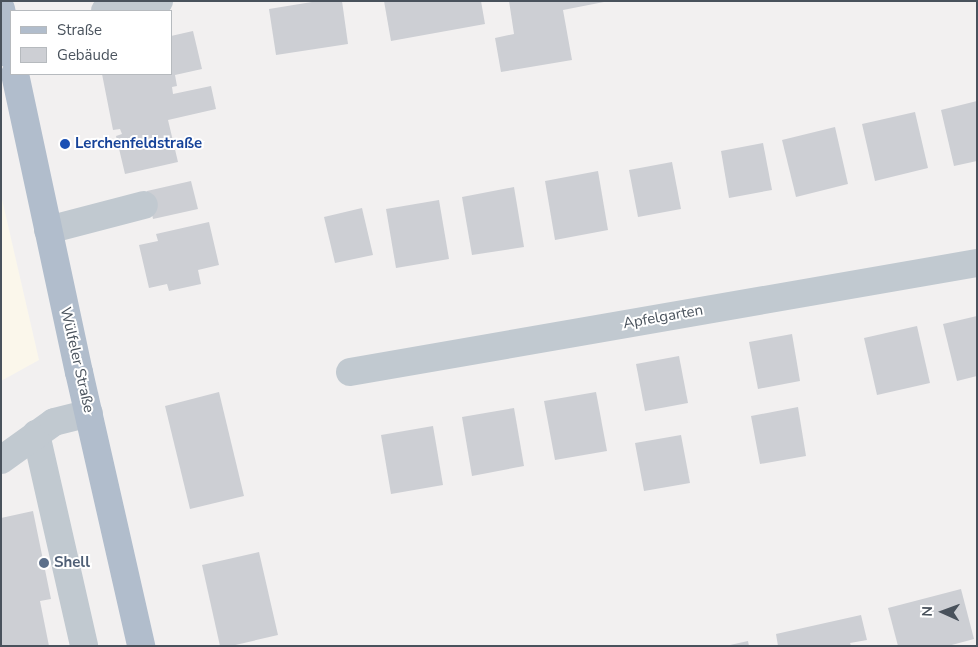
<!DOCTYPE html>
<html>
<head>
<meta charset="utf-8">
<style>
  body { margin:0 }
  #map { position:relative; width:978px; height:647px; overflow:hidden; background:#f2f0f0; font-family:"Nunito Sans",sans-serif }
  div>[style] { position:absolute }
  .commercial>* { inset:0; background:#fbf7eb }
  .building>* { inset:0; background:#cdcfd4 }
  .minor>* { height:28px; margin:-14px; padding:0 14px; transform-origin:14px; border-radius:14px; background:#c1c9d0 }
  .major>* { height:28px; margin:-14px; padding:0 14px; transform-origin:14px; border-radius:14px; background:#b1bdcc }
  .dots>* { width:14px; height:14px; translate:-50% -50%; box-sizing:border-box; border:2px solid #fff; border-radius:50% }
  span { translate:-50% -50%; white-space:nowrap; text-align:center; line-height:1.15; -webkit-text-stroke:4px #fff; paint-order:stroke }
  .transit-label { font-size:15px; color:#164399; font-weight:700 }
  .left { translate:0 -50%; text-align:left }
  .street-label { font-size:15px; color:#49525c }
  .service-label { font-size:15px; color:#4e5e75; font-weight:700 }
  .frame { position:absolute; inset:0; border:2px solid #49525c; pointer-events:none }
  .legend { position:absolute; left:10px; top:10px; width:162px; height:65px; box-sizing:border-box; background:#fff; border:1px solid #b6babe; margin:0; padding:6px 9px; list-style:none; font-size:15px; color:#49525c }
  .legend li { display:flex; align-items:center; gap:10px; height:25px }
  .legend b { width:25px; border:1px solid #b6babe }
  .north { position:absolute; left:918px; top:587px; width:50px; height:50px; -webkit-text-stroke:4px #fff; paint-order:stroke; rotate:272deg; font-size:14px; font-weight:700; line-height:20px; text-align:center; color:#49525c }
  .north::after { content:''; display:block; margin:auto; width:18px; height:22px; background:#49525c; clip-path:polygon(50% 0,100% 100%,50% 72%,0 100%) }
</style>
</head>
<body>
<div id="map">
  <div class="commercial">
    <i style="clip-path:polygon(1px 195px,39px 360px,1px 381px)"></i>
  </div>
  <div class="building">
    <i style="clip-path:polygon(318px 1px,342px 1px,348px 44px,276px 55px,269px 9px)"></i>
    <i style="clip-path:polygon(384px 1px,481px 1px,485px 24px,391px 41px)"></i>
    <i style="clip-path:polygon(509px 1px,603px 1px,604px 2px,563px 10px,572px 60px,501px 72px,495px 38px,514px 34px)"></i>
    <i style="clip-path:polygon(193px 31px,202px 69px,175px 75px,177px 86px,172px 87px,173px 94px,211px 86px,216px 109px,168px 120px,178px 162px,125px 174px,116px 136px,122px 134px,120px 129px,113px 130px,102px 74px,171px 74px,171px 36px)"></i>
    <i style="clip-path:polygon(977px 101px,977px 161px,954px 166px,941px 110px)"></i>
    <i style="clip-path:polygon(915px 112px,928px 168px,875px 181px,862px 124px)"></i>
    <i style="clip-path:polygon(835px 127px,848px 184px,796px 197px,782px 140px)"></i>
    <i style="clip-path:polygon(763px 143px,772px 190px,729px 198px,721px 151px)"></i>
    <i style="clip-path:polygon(672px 162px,681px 209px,638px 217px,629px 170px)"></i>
    <i style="clip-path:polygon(598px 171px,608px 230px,555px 240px,545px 181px)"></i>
    <i style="clip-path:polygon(191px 181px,198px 209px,153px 219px,147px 191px)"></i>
    <i style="clip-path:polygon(514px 187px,524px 247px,472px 255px,462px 197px)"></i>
    <i style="clip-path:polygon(439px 200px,449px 259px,396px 268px,386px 209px)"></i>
    <i style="clip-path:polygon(362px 208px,373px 255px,335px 263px,324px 217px)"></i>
    <i style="clip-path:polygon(209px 222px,219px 265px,198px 270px,201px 284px,169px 291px,167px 284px,149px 288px,139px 245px,158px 241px,156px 234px)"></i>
    <i style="clip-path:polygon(977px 316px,977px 376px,957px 381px,943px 324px)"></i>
    <i style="clip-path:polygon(917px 326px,930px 383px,877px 395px,864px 338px)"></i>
    <i style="clip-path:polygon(792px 334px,800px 381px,758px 389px,749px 342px)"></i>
    <i style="clip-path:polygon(679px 356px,688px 403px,645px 411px,636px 364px)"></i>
    <i style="clip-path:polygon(219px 392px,244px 496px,190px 509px,165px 406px)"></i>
    <i style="clip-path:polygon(596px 392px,607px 451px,555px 460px,544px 401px)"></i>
    <i style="clip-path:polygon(798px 407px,806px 456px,760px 464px,751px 416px)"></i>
    <i style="clip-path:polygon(514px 408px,524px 466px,472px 476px,462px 417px)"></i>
    <i style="clip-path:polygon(433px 426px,443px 485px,391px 494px,381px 435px)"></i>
    <i style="clip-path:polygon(681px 435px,690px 483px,644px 491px,635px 443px)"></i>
    <i style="clip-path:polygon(33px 511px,51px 599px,40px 601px,49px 646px,1px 646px,1px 518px)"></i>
    <i style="clip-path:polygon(259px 552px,278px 635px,231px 646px,220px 646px,202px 565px)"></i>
    <i style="clip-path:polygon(961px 589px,974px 639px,948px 646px,898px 646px,888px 608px)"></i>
    <i style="clip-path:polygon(861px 615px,867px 640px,850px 643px,851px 646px,778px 646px,776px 634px)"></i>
    <i style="clip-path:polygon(748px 641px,749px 646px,731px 646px,730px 645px)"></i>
  </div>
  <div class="minor">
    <i style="left:105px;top:11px;width:55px;rotate:-10.5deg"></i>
    <i style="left:48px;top:230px;width:99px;rotate:-14.6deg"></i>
    <i style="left:350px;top:372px;width:636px;rotate:-9.86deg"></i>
    <i style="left:36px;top:434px;width:217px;rotate:77.2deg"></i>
    <i style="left:1px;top:460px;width:65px;rotate:-35.6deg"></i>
    <i style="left:54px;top:422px;width:36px;rotate:-14deg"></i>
  </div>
  <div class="major">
    <i style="left:1px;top:9px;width:47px;rotate:77.7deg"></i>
    <i style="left:15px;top:74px;width:305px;rotate:77.9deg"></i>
    <i style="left:79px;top:372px;width:281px;rotate:77.2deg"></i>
  </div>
  <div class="dots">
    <i style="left:65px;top:144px;background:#1a4fb4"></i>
    <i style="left:44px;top:563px;background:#5c6f8a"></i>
  </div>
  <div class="transit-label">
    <span class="left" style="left:75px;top:144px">Lerchenfeldstraße</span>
  </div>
  <div class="street-label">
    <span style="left:663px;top:317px;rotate:-10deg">Apfelgarten</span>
    <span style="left:77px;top:360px;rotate:77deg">Wülfeler Straße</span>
  </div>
  <div class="service-label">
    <span class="left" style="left:54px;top:563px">Shell</span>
  </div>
  <div class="frame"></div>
  <ul class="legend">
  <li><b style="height:6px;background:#b1bdcc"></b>Straße</li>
  <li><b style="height:14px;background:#cdcfd4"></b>Gebäude</li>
  </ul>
  <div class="north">N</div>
</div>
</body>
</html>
